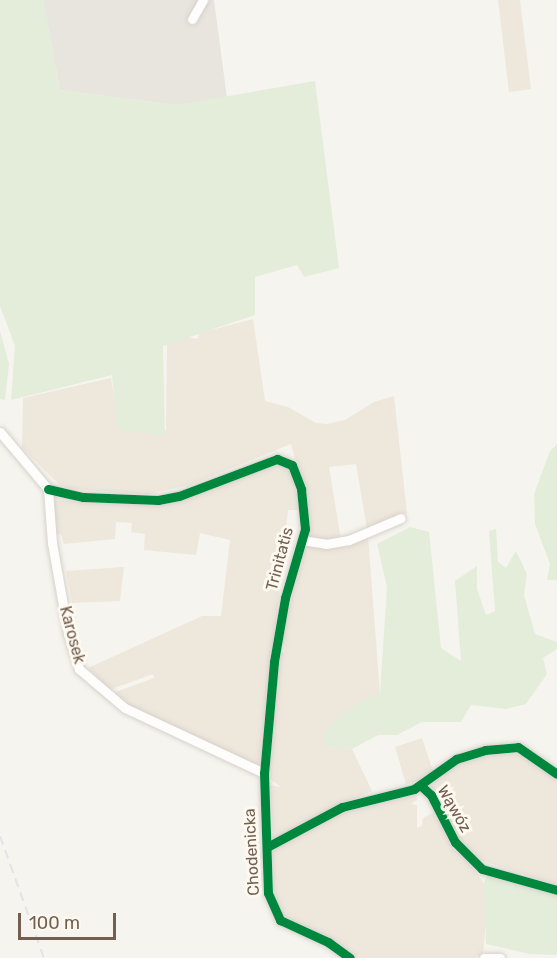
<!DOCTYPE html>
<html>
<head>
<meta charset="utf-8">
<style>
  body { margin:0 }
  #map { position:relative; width:557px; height:958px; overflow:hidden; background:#f6f4ee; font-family:Rubik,sans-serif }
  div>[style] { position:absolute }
  .residential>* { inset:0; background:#eee7dc }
  .industrial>* { inset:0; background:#e8e4de }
  .green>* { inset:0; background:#e3edda }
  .roads { filter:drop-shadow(0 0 2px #d6d1cc) drop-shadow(0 0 2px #d6d1cc) }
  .minor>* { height:9px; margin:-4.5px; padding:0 4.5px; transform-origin:4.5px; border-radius:4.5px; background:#fefdfc }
  .rail>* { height:2px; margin-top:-1px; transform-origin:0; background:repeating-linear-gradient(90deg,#e5e3e5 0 9px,transparent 0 15px) }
  .cycleway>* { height:9px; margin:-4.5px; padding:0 4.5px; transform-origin:4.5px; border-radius:4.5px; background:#00873e }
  span { translate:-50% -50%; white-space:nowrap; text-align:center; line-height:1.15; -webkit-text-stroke:6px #fdf9f0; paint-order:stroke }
  .street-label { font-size:16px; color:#735f4f }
  .scale { position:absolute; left:18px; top:913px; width:98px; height:27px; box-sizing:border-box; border:3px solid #735f4f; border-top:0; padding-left:8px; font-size:18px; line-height:21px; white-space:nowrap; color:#735f4f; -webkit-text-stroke:4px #fdf9f0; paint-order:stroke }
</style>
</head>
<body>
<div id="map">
  <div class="residential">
    <i style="clip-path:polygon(498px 0,520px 0,531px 89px,509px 92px)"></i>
    <i style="clip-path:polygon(253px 319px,265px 401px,288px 407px,316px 423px,327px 424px,345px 420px,374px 402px,394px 396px,407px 513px,367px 529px,356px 464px,329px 467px,341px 540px,308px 539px,307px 502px,291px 444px,190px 485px,148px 494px,71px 489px,59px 484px,22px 448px,23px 398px,111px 378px,119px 425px,166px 430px,167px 340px,183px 336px,197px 339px,200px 333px)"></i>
    <i style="clip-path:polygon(276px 464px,290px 469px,301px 510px,288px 510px,261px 761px,256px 765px,128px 706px,113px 693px,154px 678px,153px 674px,109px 690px,88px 668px,202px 616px,221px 616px,230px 540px,200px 533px,196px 555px,144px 550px,145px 534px,131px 532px,132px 523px,116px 522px,115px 539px,64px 544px,61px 534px,55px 535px,52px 500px,160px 505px)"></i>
    <i style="clip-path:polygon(368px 536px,380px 694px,355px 704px,326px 730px,328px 747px,352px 749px,372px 791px,327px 811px,284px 836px,273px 838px,270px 785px,281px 787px,269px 778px,279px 652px,284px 652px,285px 645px,280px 643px,302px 558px,306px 544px)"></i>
    <i style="clip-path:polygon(124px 567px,120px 601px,72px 603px,66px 571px)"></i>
    <i style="clip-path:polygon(422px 738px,433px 771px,419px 781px,406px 784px,395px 747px)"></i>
    <i style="clip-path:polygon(504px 751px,528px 757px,557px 778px,557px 885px,474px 858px,456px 840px,429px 787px,452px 765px)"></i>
    <i style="clip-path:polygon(416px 791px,417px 800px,411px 804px,417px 805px,417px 828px,422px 826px,423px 818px,434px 812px,453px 849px,465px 858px,484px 883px,487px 910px,483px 954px,475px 958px,357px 958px,337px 941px,281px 915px,274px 901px,272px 850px,340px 811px)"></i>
  </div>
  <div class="industrial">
    <i style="clip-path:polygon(43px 0,214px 0,227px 98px,177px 105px,60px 90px)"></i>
  </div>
  <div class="green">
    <i style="clip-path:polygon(0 0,43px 0,60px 90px,177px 105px,315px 81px,339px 268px,304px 277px,297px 265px,255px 277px,255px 315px,163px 346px,165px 436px,117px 429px,112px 375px,11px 400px,15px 346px,0 306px)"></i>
    <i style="clip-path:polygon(0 331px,9px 364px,5px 400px,0 399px)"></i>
    <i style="clip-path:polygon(557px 444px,557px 580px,547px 580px,550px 564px,535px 524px,534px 494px,550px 451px)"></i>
    <i style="clip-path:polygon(410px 527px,429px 532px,441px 648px,461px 661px,455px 581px,477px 566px,477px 589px,486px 615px,495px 611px,489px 531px,496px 529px,498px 562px,506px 568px,516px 551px,527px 574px,524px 595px,535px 634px,557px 642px,557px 649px,543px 658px,547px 674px,526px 704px,506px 709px,471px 705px,461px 722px,422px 722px,397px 735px,378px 735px,352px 749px,328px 747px,323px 744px,326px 730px,355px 704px,380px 694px,387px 587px,377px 544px)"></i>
    <i style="clip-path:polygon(488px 872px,557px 894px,557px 955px,529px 954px,486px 944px,484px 883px)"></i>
  </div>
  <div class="roads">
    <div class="minor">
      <i style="left:192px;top:19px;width:22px;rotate:-60deg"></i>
      <i style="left:0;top:432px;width:75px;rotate:49.9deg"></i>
      <i style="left:48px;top:489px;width:54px;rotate:85.8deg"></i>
      <i style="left:52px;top:543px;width:91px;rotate:79.9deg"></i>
      <i style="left:68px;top:633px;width:38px;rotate:73deg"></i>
      <i style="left:79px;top:669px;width:60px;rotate:40.3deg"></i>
      <i style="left:125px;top:708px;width:153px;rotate:25.1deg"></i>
      <i style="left:48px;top:489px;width:36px;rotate:13deg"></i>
      <i style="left:83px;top:497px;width:75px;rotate:2.3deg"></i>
      <i style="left:158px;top:500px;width:21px;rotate:-11deg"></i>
      <i style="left:179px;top:496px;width:105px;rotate:-20.7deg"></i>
      <i style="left:277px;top:459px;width:16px;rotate:22deg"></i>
      <i style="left:292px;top:465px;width:26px;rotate:69deg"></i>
      <i style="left:301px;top:489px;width:40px;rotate:84.3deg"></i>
      <i style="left:305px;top:529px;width:72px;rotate:106.2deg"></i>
      <i style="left:285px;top:598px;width:65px;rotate:99.8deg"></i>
      <i style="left:274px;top:662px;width:111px;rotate:95.1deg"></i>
      <i style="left:264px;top:773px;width:120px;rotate:88.1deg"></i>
      <i style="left:268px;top:893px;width:30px;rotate:66deg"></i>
      <i style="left:280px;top:920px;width:53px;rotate:24.6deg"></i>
      <i style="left:328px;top:942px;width:27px;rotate:36deg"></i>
      <i style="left:302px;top:540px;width:24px;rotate:9deg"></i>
      <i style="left:326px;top:544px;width:23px;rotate:-10deg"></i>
      <i style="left:349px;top:540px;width:56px;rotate:-22.9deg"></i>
      <i style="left:420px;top:785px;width:15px;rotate:42deg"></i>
      <i style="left:431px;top:795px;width:53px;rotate:62.9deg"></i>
      <i style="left:455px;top:842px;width:38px;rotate:45deg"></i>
      <i style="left:482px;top:869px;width:78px;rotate:15.6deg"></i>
      <i style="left:267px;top:847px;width:85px;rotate:-28.1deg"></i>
      <i style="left:342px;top:807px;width:74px;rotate:-14deg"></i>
      <i style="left:414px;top:789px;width:52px;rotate:-35.5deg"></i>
      <i style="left:456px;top:759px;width:30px;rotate:-17deg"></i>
      <i style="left:485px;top:750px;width:33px;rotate:-5deg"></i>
      <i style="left:518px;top:747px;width:47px;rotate:34.7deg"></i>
      <i style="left:484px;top:958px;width:16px"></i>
    </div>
  </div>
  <div class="rail">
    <i style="left:0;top:836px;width:130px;rotate:70.2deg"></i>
  </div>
  <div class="cycleway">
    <i style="left:48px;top:489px;width:36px;rotate:13deg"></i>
    <i style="left:83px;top:497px;width:75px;rotate:2.3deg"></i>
    <i style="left:158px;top:500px;width:21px;rotate:-11deg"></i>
    <i style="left:179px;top:496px;width:105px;rotate:-20.7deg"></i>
    <i style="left:277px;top:459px;width:16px;rotate:22deg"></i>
    <i style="left:292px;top:465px;width:26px;rotate:69deg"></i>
    <i style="left:301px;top:489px;width:40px;rotate:84.3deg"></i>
    <i style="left:305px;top:529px;width:72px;rotate:106.2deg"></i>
    <i style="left:285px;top:598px;width:65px;rotate:99.8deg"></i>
    <i style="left:274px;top:662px;width:111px;rotate:95.1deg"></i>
    <i style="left:264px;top:773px;width:120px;rotate:88.1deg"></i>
    <i style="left:268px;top:893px;width:30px;rotate:66deg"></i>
    <i style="left:280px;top:920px;width:53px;rotate:24.6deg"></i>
    <i style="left:328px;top:942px;width:27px;rotate:36deg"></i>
    <i style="left:420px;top:785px;width:15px;rotate:42deg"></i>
    <i style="left:431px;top:795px;width:53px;rotate:62.9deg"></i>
    <i style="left:455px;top:842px;width:38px;rotate:45deg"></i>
    <i style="left:482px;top:869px;width:78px;rotate:15.6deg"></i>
    <i style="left:267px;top:847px;width:85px;rotate:-28.1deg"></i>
    <i style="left:342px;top:807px;width:74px;rotate:-14deg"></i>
    <i style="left:414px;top:789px;width:52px;rotate:-35.5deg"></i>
    <i style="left:456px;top:759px;width:30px;rotate:-17deg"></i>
    <i style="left:485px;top:750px;width:33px;rotate:-5deg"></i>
    <i style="left:518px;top:747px;width:47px;rotate:34.7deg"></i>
  </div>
  <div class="street-label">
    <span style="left:280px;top:559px;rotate:-75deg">Trinitatis</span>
    <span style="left:72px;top:635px;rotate:75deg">Karosek</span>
    <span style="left:454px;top:809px;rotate:60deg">Wąwóz</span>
    <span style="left:252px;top:852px;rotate:-93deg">Chodenicka</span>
  </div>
  <div class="scale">100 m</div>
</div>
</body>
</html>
